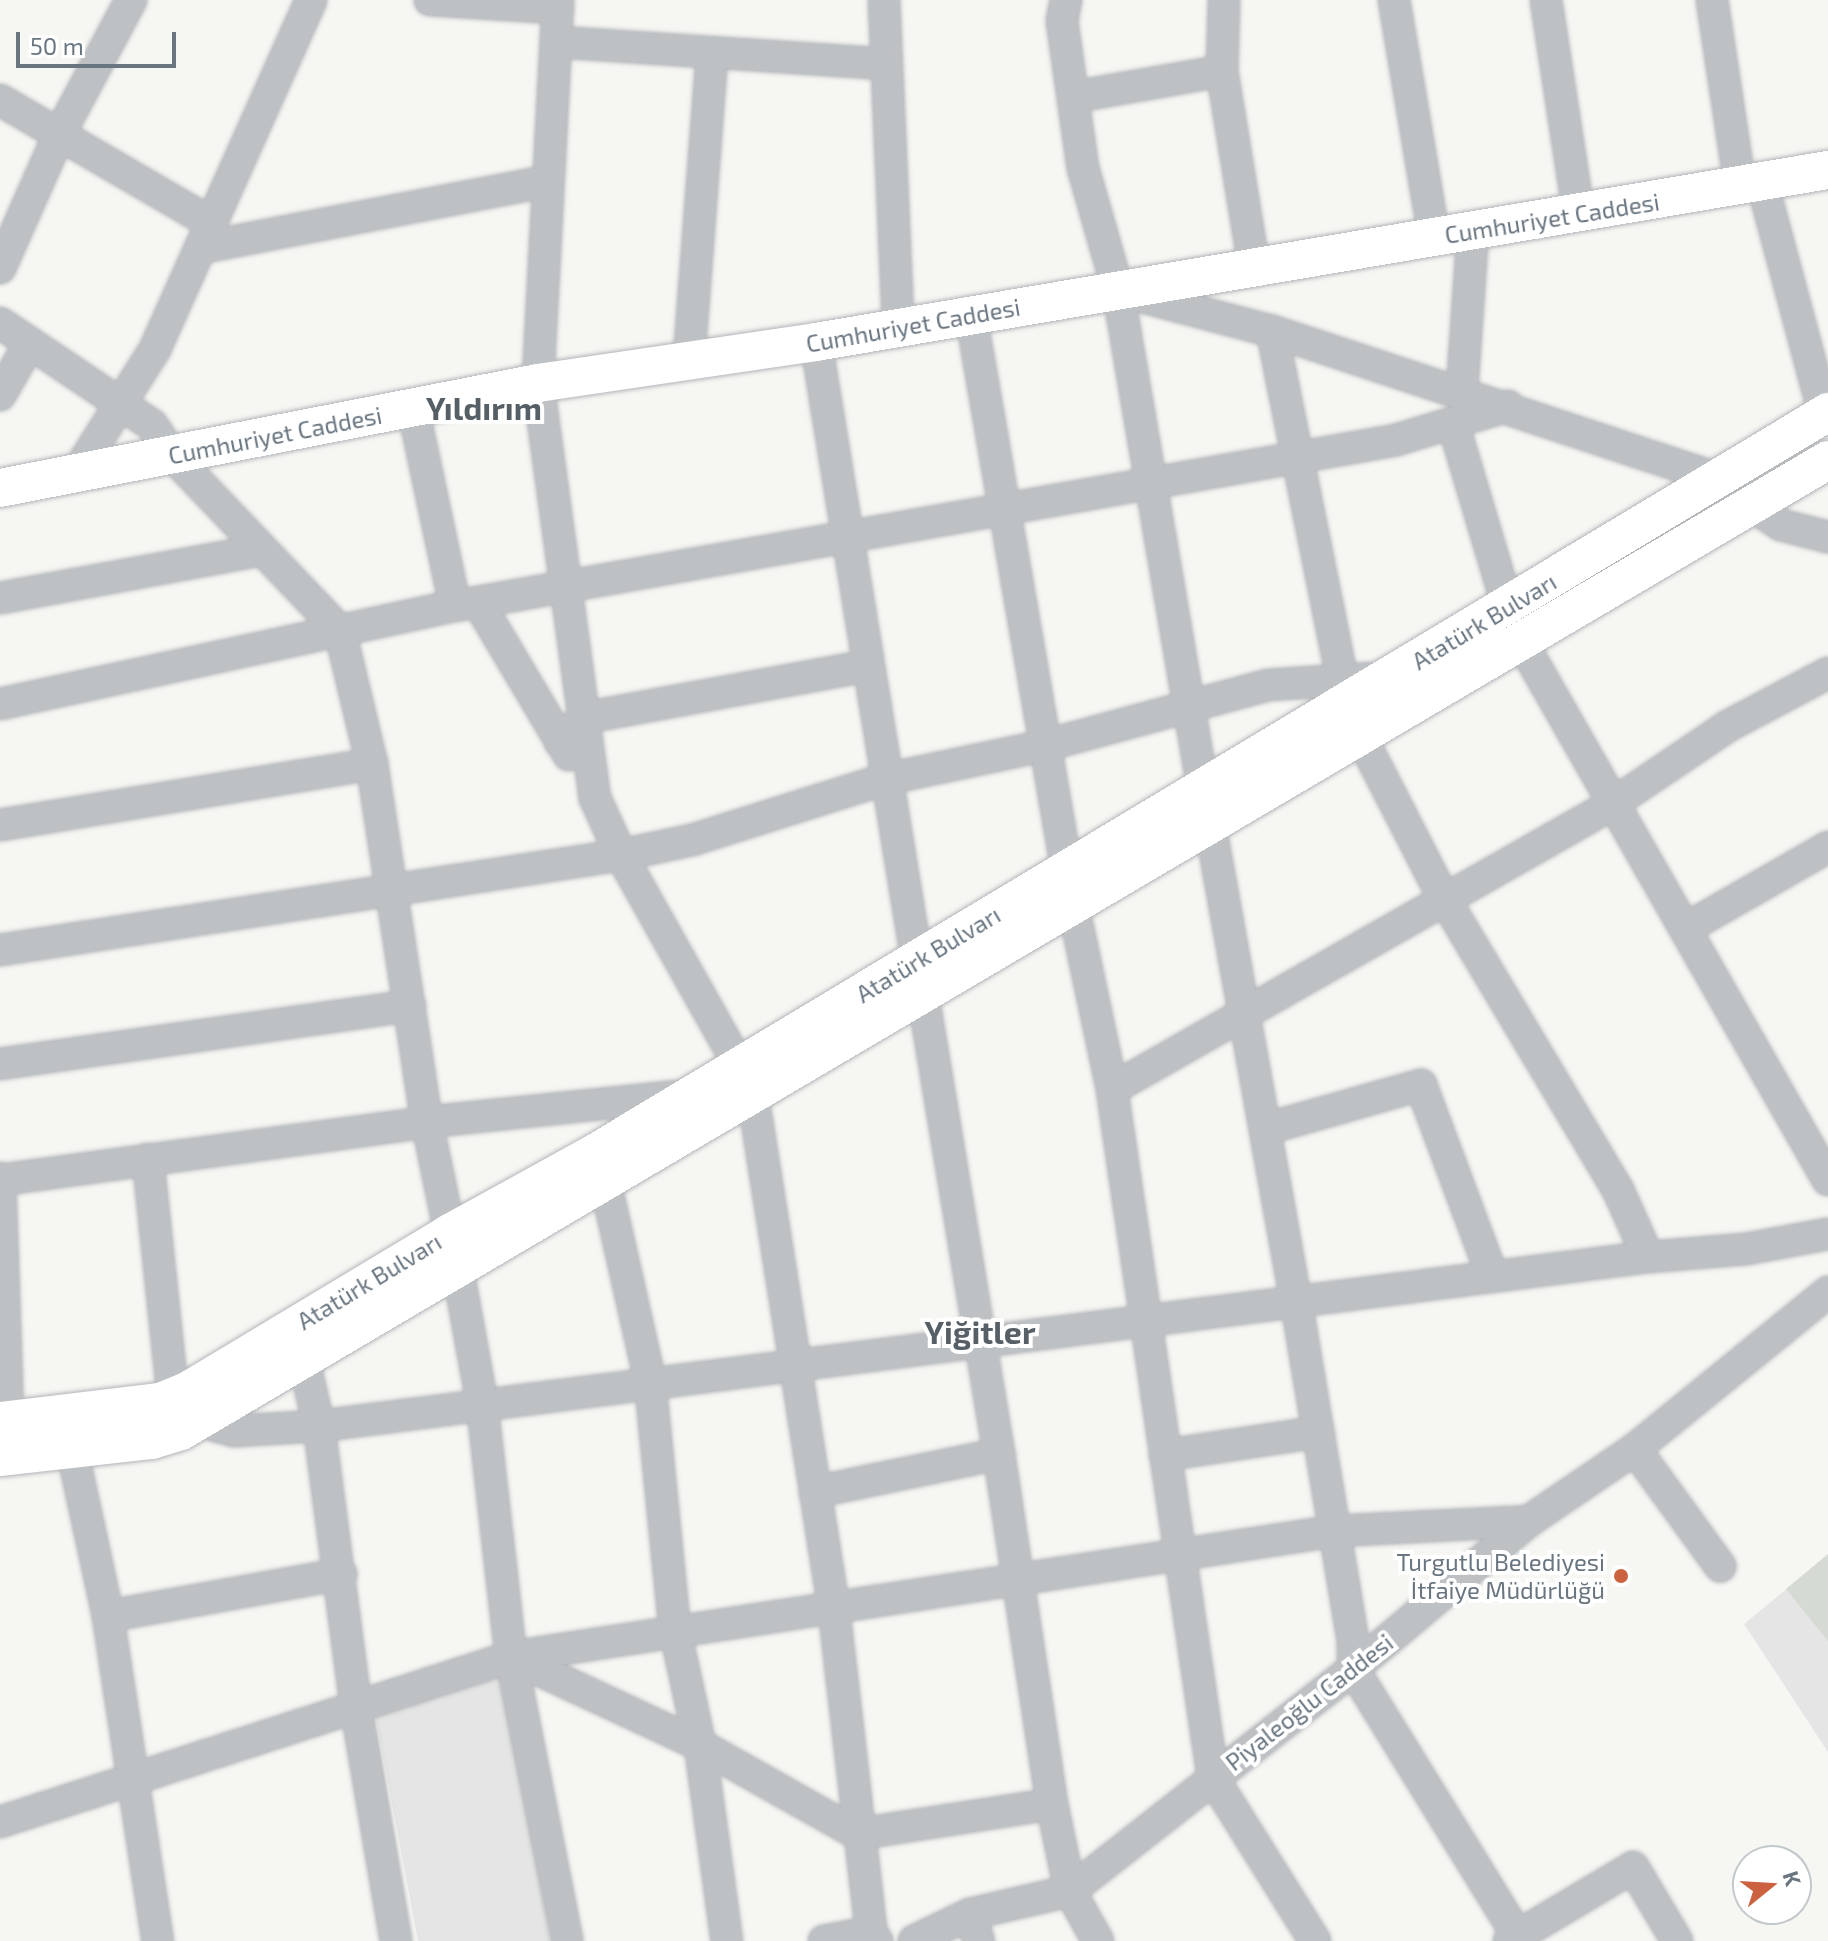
<!DOCTYPE html>
<html>
<head>
<meta charset="utf-8">
<style>
  body { margin:0 }
  #map { position:relative; width:1828px; height:1941px; overflow:hidden; background:#f6f6f3; font-family:"Exo 2",sans-serif }
  div>[style] { position:absolute }
  .built>* { inset:0; background:#e4e5e4 }
  .green>* { inset:0; background:#d5dad3 }
  .roads { filter:drop-shadow(0 0 2px #b2b5b9) drop-shadow(0 0 2px #b2b5b9) }
  .minor>* { height:30px; margin:-15px; padding:0 15px; transform-origin:15px; border-radius:15px; background:#bec1c4 }
  .major>* { height:38px; margin:-19px; padding:0 19px; transform-origin:19px; border-radius:19px; background:#fff }
  .dots>* { width:22px; height:22px; translate:-50% -50%; box-sizing:border-box; border:4px solid #fff; border-radius:50% }
  span { translate:-50% -50%; white-space:nowrap; text-align:center; line-height:1.15; -webkit-text-stroke:8px #fff; paint-order:stroke }
  .street-label { font-size:24px; color:#697580 }
  .poi-label { font-size:24px; color:#697580 }
  .right { translate:-100% -50%; text-align:right }
  .district-label { font-size:32px; color:#565f66; font-weight:700 }
  .north { position:absolute; left:1732px; top:1845px; width:80px; height:80px; box-sizing:border-box; background:#fff; border:2px solid #c3c8cc; border-radius:50%; rotate:72deg; font-size:22px; font-weight:700; line-height:32px; text-align:center; color:#697580 }
  .north::after { content:''; display:block; margin:auto; width:28px; height:36px; background:#cb613e; clip-path:polygon(50% 0,100% 100%,50% 72%,0 100%) }
  .scale { position:absolute; left:16px; top:32px; width:160px; height:36px; box-sizing:border-box; border:4px solid #697580; border-top:0; padding-left:10px; font-size:24px; line-height:28px; white-space:nowrap; color:#697580; -webkit-text-stroke:6px #fff; paint-order:stroke }
</style>
</head>
<body>
<div id="map">
  <div class="built">
    <i style="clip-path:polygon(1828px 1555px,1828px 1752px,1744px 1624px)"></i>
    <i style="clip-path:polygon(502px 1667px,550px 1941px,418px 1941px,372px 1697px)"></i>
  </div>
  <div class="green">
    <i style="clip-path:polygon(1828px 1554px,1828px 1641px,1786px 1589px)"></i>
  </div>
  <div class="roads">
    <div class="minor">
      <i style="left:430px;top:0;width:128px;rotate:3.6deg"></i>
      <i style="left:558px;top:0;width:384px;rotate:93deg"></i>
      <i style="left:538px;top:383px;width:419px;rotate:82.2deg"></i>
      <i style="left:595px;top:798px;width:63px;rotate:65.5deg"></i>
      <i style="left:621px;top:855px;width:243px;rotate:60.7deg"></i>
      <i style="left:884px;top:0;width:326px;rotate:87.5deg"></i>
      <i style="left:1066px;top:0;width:21px;rotate:101deg"></i>
      <i style="left:1062px;top:21px;width:148px;rotate:81.9deg"></i>
      <i style="left:1083px;top:168px;width:127px;rotate:74deg"></i>
      <i style="left:1118px;top:290px;width:506px;rotate:80.33deg"></i>
      <i style="left:1224px;top:0;width:71px;rotate:91.6deg"></i>
      <i style="left:1222px;top:71px;width:199px;rotate:80.7deg"></i>
      <i style="left:1394px;top:0;width:240px;rotate:80.4deg"></i>
      <i style="left:1546px;top:0;width:218px;rotate:81.3deg"></i>
      <i style="left:1712px;top:0;width:188px;rotate:81.4deg"></i>
      <i style="left:556px;top:42px;width:329px;rotate:3.8deg"></i>
      <i style="left:1073px;top:97px;width:151px;rotate:-9.9deg"></i>
      <i style="left:0;top:100px;width:244px;rotate:30.2deg"></i>
      <i style="left:1762px;top:182px;width:240px;rotate:75deg"></i>
      <i style="left:200px;top:248px;width:353px;rotate:-10.9deg"></i>
      <i style="left:0;top:268px;width:145px;rotate:-66.1deg"></i>
      <i style="left:59px;top:135px;width:153px;rotate:-61.9deg"></i>
      <i style="left:1124px;top:292px;width:153px;rotate:14.8deg"></i>
      <i style="left:1272px;top:331px;width:472px;rotate:18.3deg"></i>
      <i style="left:971px;top:315px;width:564px;rotate:80.2deg"></i>
      <i style="left:0;top:323px;width:183px;rotate:33.9deg"></i>
      <i style="left:152px;top:425px;width:36px;rotate:56deg"></i>
      <i style="left:172px;top:455px;width:243px;rotate:46.3deg"></i>
      <i style="left:340px;top:631px;width:137px;rotate:76.5deg"></i>
      <i style="left:372px;top:764px;width:362px;rotate:81.3deg"></i>
      <i style="left:427px;top:1122px;width:113px;rotate:78.3deg"></i>
      <i style="left:1272px;top:331px;width:353px;rotate:78.6deg"></i>
      <i style="left:816px;top:342px;width:627px;rotate:80.73deg"></i>
      <i style="left:689px;top:360px;width:306px;rotate:-85.7deg"></i>
      <i style="left:1462px;top:391px;width:160px;rotate:-86.1deg"></i>
      <i style="left:0;top:395px;width:60px;rotate:-60deg"></i>
      <i style="left:413px;top:408px;width:202px;rotate:78deg"></i>
      <i style="left:1453px;top:423px;width:192px;rotate:73.4deg"></i>
      <i style="left:76px;top:474px;width:148px;rotate:-57.7deg"></i>
      <i style="left:155px;top:349px;width:382px;rotate:-65.9deg"></i>
      <i style="left:1751px;top:505px;width:36px;rotate:34deg"></i>
      <i style="left:1781px;top:525px;width:49px;rotate:14.3deg"></i>
      <i style="left:0;top:598px;width:265px;rotate:-10.4deg"></i>
      <i style="left:478px;top:602px;width:178px;rotate:59.3deg"></i>
      <i style="left:1521px;top:641px;width:620px;rotate:60.34deg"></i>
      <i style="left:0;top:704px;width:465px;rotate:-12.2deg"></i>
      <i style="left:455px;top:606px;width:956px;rotate:-10deg"></i>
      <i style="left:1396px;top:440px;width:117px;rotate:-16.9deg"></i>
      <i style="left:560px;top:742px;width:33px;rotate:-46deg"></i>
      <i style="left:583px;top:718px;width:289px;rotate:-10.4deg"></i>
      <i style="left:1210px;top:824px;width:484px;rotate:79.8deg"></i>
      <i style="left:1296px;top:1300px;width:346px;rotate:80.5deg"></i>
      <i style="left:1353px;top:1641px;width:28px;rotate:90deg"></i>
      <i style="left:1353px;top:1669px;width:320px;rotate:58.3deg"></i>
      <i style="left:0;top:825px;width:377px;rotate:-9.3deg"></i>
      <i style="left:1073px;top:905px;width:188px;rotate:78deg"></i>
      <i style="left:1112px;top:1089px;width:696px;rotate:81.66deg"></i>
      <i style="left:1213px;top:1778px;width:192px;rotate:58deg"></i>
      <i style="left:1685px;top:929px;width:165px;rotate:-29.8deg"></i>
      <i style="left:0;top:950px;width:628px;rotate:-8.7deg"></i>
      <i style="left:621px;top:855px;width:73px;rotate:-11.9deg"></i>
      <i style="left:692px;top:840px;width:203px;rotate:-17.5deg"></i>
      <i style="left:886px;top:779px;width:165px;rotate:-11.9deg"></i>
      <i style="left:1047px;top:745px;width:229px;rotate:-15.2deg"></i>
      <i style="left:1268px;top:685px;width:121px;rotate:-3.8deg"></i>
      <i style="left:0;top:1064px;width:414px;rotate:-8.1deg"></i>
      <i style="left:1112px;top:1089px;width:574px;rotate:-29.65deg"></i>
      <i style="left:1611px;top:805px;width:141px;rotate:-34deg"></i>
      <i style="left:1728px;top:726px;width:113px;rotate:-27.9deg"></i>
      <i style="left:753px;top:1096px;width:520px;rotate:81.04deg"></i>
      <i style="left:834px;top:1610px;width:324px;rotate:83.4deg"></i>
      <i style="left:1265px;top:1129px;width:162px;rotate:-15.8deg"></i>
      <i style="left:1421px;top:1085px;width:203px;rotate:69.5deg"></i>
      <i style="left:148px;top:1159px;width:240px;rotate:84deg"></i>
      <i style="left:0;top:1178px;width:242px;rotate:88.1deg"></i>
      <i style="left:0;top:1180px;width:431px;rotate:-7.7deg"></i>
      <i style="left:427px;top:1122px;width:263px;rotate:-5.9deg"></i>
      <i style="left:605px;top:1181px;width:205px;rotate:77.3deg"></i>
      <i style="left:650px;top:1381px;width:250px;rotate:84.3deg"></i>
      <i style="left:675px;top:1630px;width:118px;rotate:77.7deg"></i>
      <i style="left:700px;top:1745px;width:198px;rotate:82.2deg"></i>
      <i style="left:1648px;top:1257px;width:98px;rotate:-4.7deg"></i>
      <i style="left:1746px;top:1249px;width:83px;rotate:-10.4deg"></i>
      <i style="left:457px;top:1265px;width:140px;rotate:79.7deg"></i>
      <i style="left:482px;top:1403px;width:256px;rotate:83.5deg"></i>
      <i style="left:511px;top:1657px;width:289px;rotate:78.8deg"></i>
      <i style="left:303px;top:1357px;width:71px;rotate:76.9deg"></i>
      <i style="left:319px;top:1426px;width:283px;rotate:82.5deg"></i>
      <i style="left:356px;top:1707px;width:237px;rotate:80.3deg"></i>
      <i style="left:197px;top:1421px;width:38px;rotate:15deg"></i>
      <i style="left:234px;top:1431px;width:85px;rotate:-3.4deg"></i>
      <i style="left:319px;top:1426px;width:1340px;rotate:-7.25deg"></i>
      <i style="left:1648px;top:1257px;width:73px;rotate:-114.1deg"></i>
      <i style="left:1618px;top:1190px;width:341px;rotate:-120.8deg"></i>
      <i style="left:1443px;top:897px;width:182px;rotate:-117.1deg"></i>
      <i style="left:72px;top:1449px;width:171px;rotate:77.8deg"></i>
      <i style="left:108px;top:1616px;width:329px;rotate:81.3deg"></i>
      <i style="left:1635px;top:1449px;width:145px;rotate:54deg"></i>
      <i style="left:999px;top:1454px;width:354px;rotate:81.4deg"></i>
      <i style="left:1052px;top:1804px;width:89px;rotate:78.3deg"></i>
      <i style="left:1070px;top:1891px;width:57px;rotate:60.8deg"></i>
      <i style="left:1165px;top:1455px;width:155px;rotate:-8.5deg"></i>
      <i style="left:815px;top:1492px;width:188px;rotate:-11.7deg"></i>
      <i style="left:999px;top:1454px;width:467px;rotate:-99.4deg"></i>
      <i style="left:108px;top:1616px;width:237px;rotate:-10.2deg"></i>
      <i style="left:511px;top:1657px;width:208px;rotate:25deg"></i>
      <i style="left:700px;top:1745px;width:181px;rotate:29.4deg"></i>
      <i style="left:858px;top:1834px;width:196px;rotate:-8.8deg"></i>
      <i style="left:0;top:1822px;width:537px;rotate:-17.9deg"></i>
      <i style="left:511px;top:1657px;width:833px;rotate:-8.7deg"></i>
      <i style="left:1334px;top:1531px;width:195px;rotate:-2.9deg"></i>
      <i style="left:970px;top:1914px;width:28px;rotate:72deg"></i>
      <i style="left:824px;top:1941px;width:48px;rotate:-10.8deg"></i>
      <i style="left:871px;top:1932px;width:11px;rotate:56deg"></i>
      <i style="left:914px;top:1941px;width:62px;rotate:-25.7deg"></i>
      <i style="left:970px;top:1914px;width:103px;rotate:-13deg"></i>
      <i style="left:1070px;top:1891px;width:360px;rotate:-38.1deg"></i>
      <i style="left:1353px;top:1669px;width:230px;rotate:-40.1deg"></i>
      <i style="left:1529px;top:1521px;width:128px;rotate:-34.2deg"></i>
      <i style="left:1635px;top:1449px;width:249px;rotate:-39.1deg"></i>
      <i style="left:1509px;top:1941px;width:144px;rotate:-30.8deg"></i>
      <i style="left:1633px;top:1867px;width:86px;rotate:59.3deg"></i>
    </div>
    <div class="major">
      <i style="left:0;top:488px;width:548px;rotate:-11.04deg"></i>
      <i style="left:538px;top:383px;width:281px;rotate:-8.4deg"></i>
      <i style="left:816px;top:342px;width:1027px;rotate:-9.65deg"></i>
      <i style="left:0;top:1421px;width:161px;rotate:-6.8deg"></i>
      <i style="left:160px;top:1402px;width:31px;rotate:-22deg"></i>
      <i style="left:189px;top:1390px;width:305px;rotate:-31deg"></i>
      <i style="left:450px;top:1233px;width:166px;rotate:-28.9deg"></i>
      <i style="left:595px;top:1153px;width:1439px;rotate:-31deg"></i>
      <i style="left:0;top:1457px;width:153px;rotate:-6.4deg"></i>
      <i style="left:152px;top:1440px;width:30px;rotate:-17deg"></i>
      <i style="left:181px;top:1431px;width:1912px;rotate:-30.52deg"></i>
    </div>
  </div>
  <div class="dots">
    <i style="left:1621px;top:1576px;background:#cb613e"></i>
  </div>
  <div class="street-label">
    <span style="left:1552px;top:218px;rotate:-9deg">Cumhuriyet Caddesi</span>
    <span style="left:913px;top:325px;rotate:-10deg">Cumhuriyet Caddesi</span>
    <span style="left:275px;top:435px;rotate:-11deg">Cumhuriyet Caddesi</span>
    <span style="left:1484px;top:621px;rotate:-31deg">Atatürk Bulvarı</span>
    <span style="left:928px;top:954px;rotate:-31deg">Atatürk Bulvarı</span>
    <span style="left:369px;top:1281px;rotate:-31deg">Atatürk Bulvarı</span>
    <span style="left:1309px;top:1702px;rotate:-38deg">Piyaleoğlu Caddesi</span>
  </div>
  <div class="poi-label">
    <span class="right" style="left:1605px;top:1576px">Turgutlu Belediyesi<br>İtfaiye Müdürlüğü</span>
  </div>
  <div class="district-label">
    <span style="left:484px;top:407px">Yıldırım</span>
    <span style="left:980px;top:1331px">Yiğitler</span>
  </div>
  <div class="north">K</div>
  <div class="scale">50 m</div>
</div>
</body>
</html>
